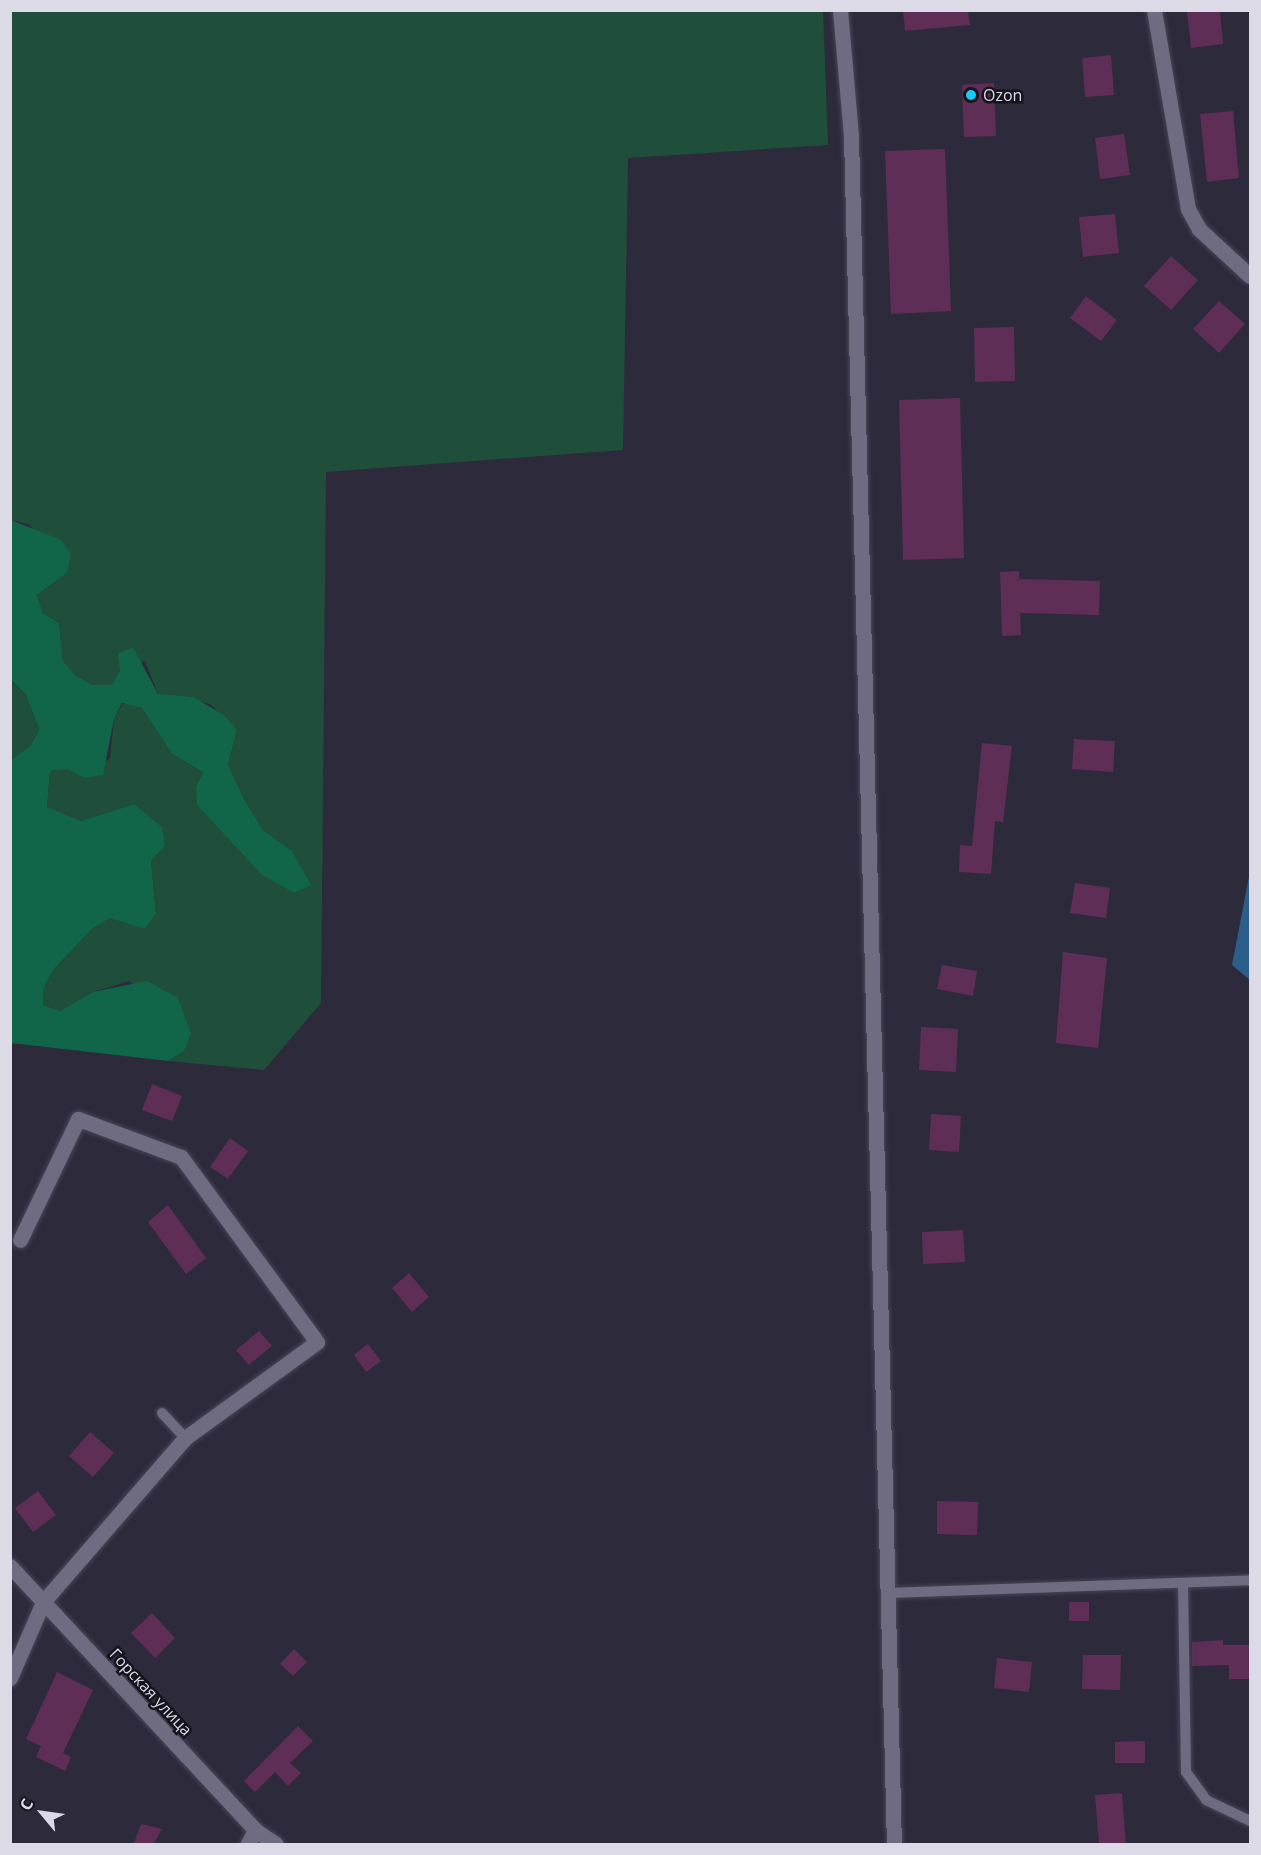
<!DOCTYPE html>
<html>
<head>
<meta charset="utf-8">
<style>
  body { margin:0 }
  #map { position:relative; width:1261px; height:1855px; overflow:hidden; background:#2d2a3c; font-family:"Open Sans",sans-serif }
  div>[style] { position:absolute }
  .green>* { inset:0; background:#1f4e3b }
  .forest>* { inset:0; background:#116548 }
  .water>* { inset:0; background:#2c5e8a }
  .building>* { inset:0; background:#5e2e56 }
  .roads { filter:drop-shadow(0 0 2px #484656) drop-shadow(0 0 2px #484656) }
  .service>* { height:10px; margin:-5px; padding:0 5px; transform-origin:5px; border-radius:5px; background:#6f6c81 }
  .minor>* { height:15px; margin:-7.5px; padding:0 7.5px; transform-origin:7.5px; border-radius:7.5px; background:#6f6c81 }
  .dots>* { width:16px; height:16px; translate:-50% -50%; box-sizing:border-box; border:3px solid #15141c; border-radius:50% }
  span { translate:-50% -50%; white-space:nowrap; text-align:center; line-height:1.15; -webkit-text-stroke:5px #15141c; paint-order:stroke }
  .poi-label { font-size:16px; color:#dbdae6 }
  .left { translate:0 -50%; text-align:left }
  .street-label { font-size:16px; color:#dbdae6 }
  .frame { position:absolute; inset:0; border:12px solid #dbdae6; pointer-events:none }
  .north { position:absolute; left:12px; top:1783px; width:60px; height:60px; -webkit-text-stroke:4px #15141c; paint-order:stroke; rotate:299deg; font-size:16px; font-weight:700; line-height:24px; text-align:center; color:#dbdae6 }
  .north::after { content:''; display:block; margin:auto; width:21px; height:27px; background:#dbdae6; clip-path:polygon(50% 0,100% 100%,50% 72%,0 100%) }
</style>
</head>
<body>
<div id="map">
  <div class="green">
    <i style="clip-path:polygon(11px 11px,823px 11px,828px 145px,628px 158px,623px 450px,326px 472px,321px 1003px,264px 1070px,168px 1061px,184px 1051px,130px 981px,93px 992px,60px 1011px,43px 1005px,44px 987px,54px 969px,93px 928px,110px 917px,145px 929px,156px 914px,151px 860px,134px 804px,81px 821px,47px 807px,50px 771px,67px 769px,84px 778px,110px 758px,114px 719px,123px 703px,142px 708px,172px 754px,203px 772px,196px 787px,292px 851px,263px 830px,244px 799px,228px 766px,237px 730px,210px 704px,158px 694px,145px 661px,120px 671px,111px 685px,92px 685px,75px 675px,63px 661px,59px 623px,43px 613px,37px 595px,67px 573px,29px 524px,11px 520px)"></i>
    <i style="clip-path:polygon(10px 680px,26px 695px,39px 729px,31px 745px,11px 760px)"></i>
  </div>
  <div class="forest">
    <i style="clip-path:polygon(11px 520px,61px 540px,71px 554px,67px 573px,37px 595px,43px 613px,59px 623px,63px 661px,75px 675px,92px 685px,111px 685px,120px 671px,118px 654px,133px 647px,158px 694px,193px 697px,224px 715px,237px 730px,228px 765px,244px 799px,263px 830px,292px 851px,311px 885px,294px 893px,261px 874px,197px 805px,196px 787px,203px 772px,172px 754px,142px 708px,122px 703px,114px 719px,103px 775px,84px 778px,67px 769px,50px 771px,47px 807px,81px 821px,134px 804px,162px 827px,165px 846px,151px 860px,156px 914px,145px 929px,110px 918px,93px 928px,54px 969px,44px 987px,43px 1005px,60px 1011px,93px 992px,147px 981px,178px 998px,191px 1033px,184px 1051px,168px 1061px,11px 1043px,11px 760px,31px 745px,39px 729px,26px 695px,11px 680px)"></i>
  </div>
  <div class="water">
    <i style="clip-path:polygon(1250px 871px,1250px 980px,1232px 965px)"></i>
  </div>
  <div class="building">
    <i style="clip-path:polygon(903px 10px,968px 10px,970px 25px,905px 31px)"></i>
    <i style="clip-path:polygon(1187px 10px,1220px 10px,1223px 44px,1191px 48px)"></i>
    <i style="clip-path:polygon(1111px 55px,1114px 95px,1085px 97px,1082px 58px)"></i>
    <i style="clip-path:polygon(994px 83px,996px 136px,964px 137px,962px 85px)"></i>
    <i style="clip-path:polygon(1233px 111px,1239px 178px,1207px 182px,1200px 114px)"></i>
    <i style="clip-path:polygon(1124px 134px,1130px 175px,1100px 179px,1095px 138px)"></i>
    <i style="clip-path:polygon(945px 149px,951px 311px,891px 314px,885px 151px)"></i>
    <i style="clip-path:polygon(1115px 214px,1119px 253px,1083px 257px,1079px 217px)"></i>
    <i style="clip-path:polygon(1171px 256px,1198px 280px,1171px 310px,1144px 286px)"></i>
    <i style="clip-path:polygon(1086px 296px,1117px 320px,1101px 341px,1070px 318px)"></i>
    <i style="clip-path:polygon(1219px 301px,1245px 324px,1219px 353px,1193px 329px)"></i>
    <i style="clip-path:polygon(1014px 327px,1015px 381px,975px 382px,974px 328px)"></i>
    <i style="clip-path:polygon(960px 398px,964px 558px,903px 560px,899px 400px)"></i>
    <i style="clip-path:polygon(1019px 571px,1019px 579px,1100px 581px,1099px 615px,1020px 613px,1021px 635px,1002px 636px,1000px 572px)"></i>
    <i style="clip-path:polygon(1074px 739px,1115px 741px,1113px 772px,1072px 769px)"></i>
    <i style="clip-path:polygon(982px 743px,1012px 746px,1003px 822px,995px 821px,991px 874px,959px 872px,960px 845px,972px 846px)"></i>
    <i style="clip-path:polygon(1075px 883px,1110px 888px,1106px 918px,1070px 913px)"></i>
    <i style="clip-path:polygon(1063px 952px,1107px 958px,1098px 1048px,1056px 1043px)"></i>
    <i style="clip-path:polygon(942px 965px,977px 971px,973px 996px,937px 989px)"></i>
    <i style="clip-path:polygon(921px 1027px,958px 1029px,956px 1072px,919px 1070px)"></i>
    <i style="clip-path:polygon(152px 1084px,182px 1096px,172px 1121px,142px 1110px)"></i>
    <i style="clip-path:polygon(931px 1114px,961px 1116px,959px 1152px,929px 1150px)"></i>
    <i style="clip-path:polygon(230px 1138px,248px 1151px,228px 1179px,210px 1167px)"></i>
    <i style="clip-path:polygon(168px 1205px,206px 1258px,186px 1274px,148px 1222px)"></i>
    <i style="clip-path:polygon(963px 1230px,965px 1262px,923px 1264px,922px 1232px)"></i>
    <i style="clip-path:polygon(409px 1273px,429px 1297px,412px 1312px,392px 1288px)"></i>
    <i style="clip-path:polygon(259px 1331px,272px 1346px,249px 1365px,236px 1350px)"></i>
    <i style="clip-path:polygon(368px 1344px,381px 1361px,366px 1372px,354px 1355px)"></i>
    <i style="clip-path:polygon(90px 1432px,114px 1453px,93px 1477px,69px 1456px)"></i>
    <i style="clip-path:polygon(38px 1491px,56px 1515px,33px 1532px,15px 1508px)"></i>
    <i style="clip-path:polygon(937px 1501px,978px 1502px,977px 1535px,937px 1534px)"></i>
    <i style="clip-path:polygon(1069px 1602px,1089px 1602px,1089px 1621px,1069px 1621px)"></i>
    <i style="clip-path:polygon(152px 1613px,175px 1638px,155px 1658px,131px 1633px)"></i>
    <i style="clip-path:polygon(1223px 1640px,1223px 1645px,1251px 1645px,1251px 1679px,1229px 1679px,1229px 1665px,1192px 1666px,1192px 1642px)"></i>
    <i style="clip-path:polygon(294px 1649px,307px 1662px,293px 1676px,280px 1664px)"></i>
    <i style="clip-path:polygon(1083px 1655px,1121px 1655px,1120px 1690px,1082px 1689px)"></i>
    <i style="clip-path:polygon(997px 1658px,1032px 1662px,1029px 1692px,994px 1688px)"></i>
    <i style="clip-path:polygon(57px 1672px,93px 1690px,63px 1753px,71px 1757px,65px 1771px,36px 1757px,41px 1746px,26px 1739px)"></i>
    <i style="clip-path:polygon(298px 1726px,313px 1741px,290px 1763px,301px 1773px,288px 1786px,275px 1772px,255px 1792px,244px 1781px)"></i>
    <i style="clip-path:polygon(1145px 1741px,1145px 1763px,1115px 1763px,1115px 1742px)"></i>
    <i style="clip-path:polygon(1122px 1793px,1126px 1845px,1099px 1845px,1095px 1795px)"></i>
    <i style="clip-path:polygon(141px 1824px,162px 1829px,153px 1845px,133px 1845px)"></i>
  </div>
  <div class="roads">
    <div class="service">
      <i style="left:162px;top:1413px;width:34px;rotate:47deg"></i>
      <i style="left:1183px;top:1583px;width:189px;rotate:89.1deg"></i>
      <i style="left:1186px;top:1772px;width:34px;rotate:54deg"></i>
      <i style="left:1206px;top:1800px;width:49px;rotate:25.5deg"></i>
      <i style="left:886px;top:1593px;width:364px;rotate:-2deg"></i>
    </div>
    <div class="minor">
      <i style="left:840px;top:10px;width:126px;rotate:85deg"></i>
      <i style="left:851px;top:136px;width:1709px;rotate:88.56deg"></i>
      <i style="left:1154px;top:10px;width:202px;rotate:80.3deg"></i>
      <i style="left:1188px;top:209px;width:23px;rotate:61deg"></i>
      <i style="left:1199px;top:229px;width:69px;rotate:42.7deg"></i>
      <i style="left:10px;top:1566px;width:360px;rotate:47.1deg"></i>
      <i style="left:255px;top:1830px;width:16px;rotate:117deg"></i>
      <i style="left:10px;top:1678px;width:83px;rotate:-66.5deg"></i>
      <i style="left:43px;top:1602px;width:217px;rotate:-49.1deg"></i>
      <i style="left:185px;top:1438px;width:163px;rotate:-36deg"></i>
      <i style="left:317px;top:1342px;width:230px;rotate:-126.3deg"></i>
      <i style="left:181px;top:1157px;width:110px;rotate:-159.7deg"></i>
      <i style="left:78px;top:1119px;width:134px;rotate:115.6deg"></i>
      <i style="left:255px;top:1830px;width:25px;rotate:34deg"></i>
    </div>
  </div>
  <div class="dots">
    <i style="left:971px;top:95px;background:#17cafb"></i>
  </div>
  <div class="poi-label">
    <span class="left" style="left:983px;top:95px">Ozon</span>
  </div>
  <div class="street-label">
    <span style="left:151px;top:1692px;rotate:47deg">Горская улица</span>
  </div>
  <div class="frame"></div>
  <div class="north">С</div>
</div>
</body>
</html>
